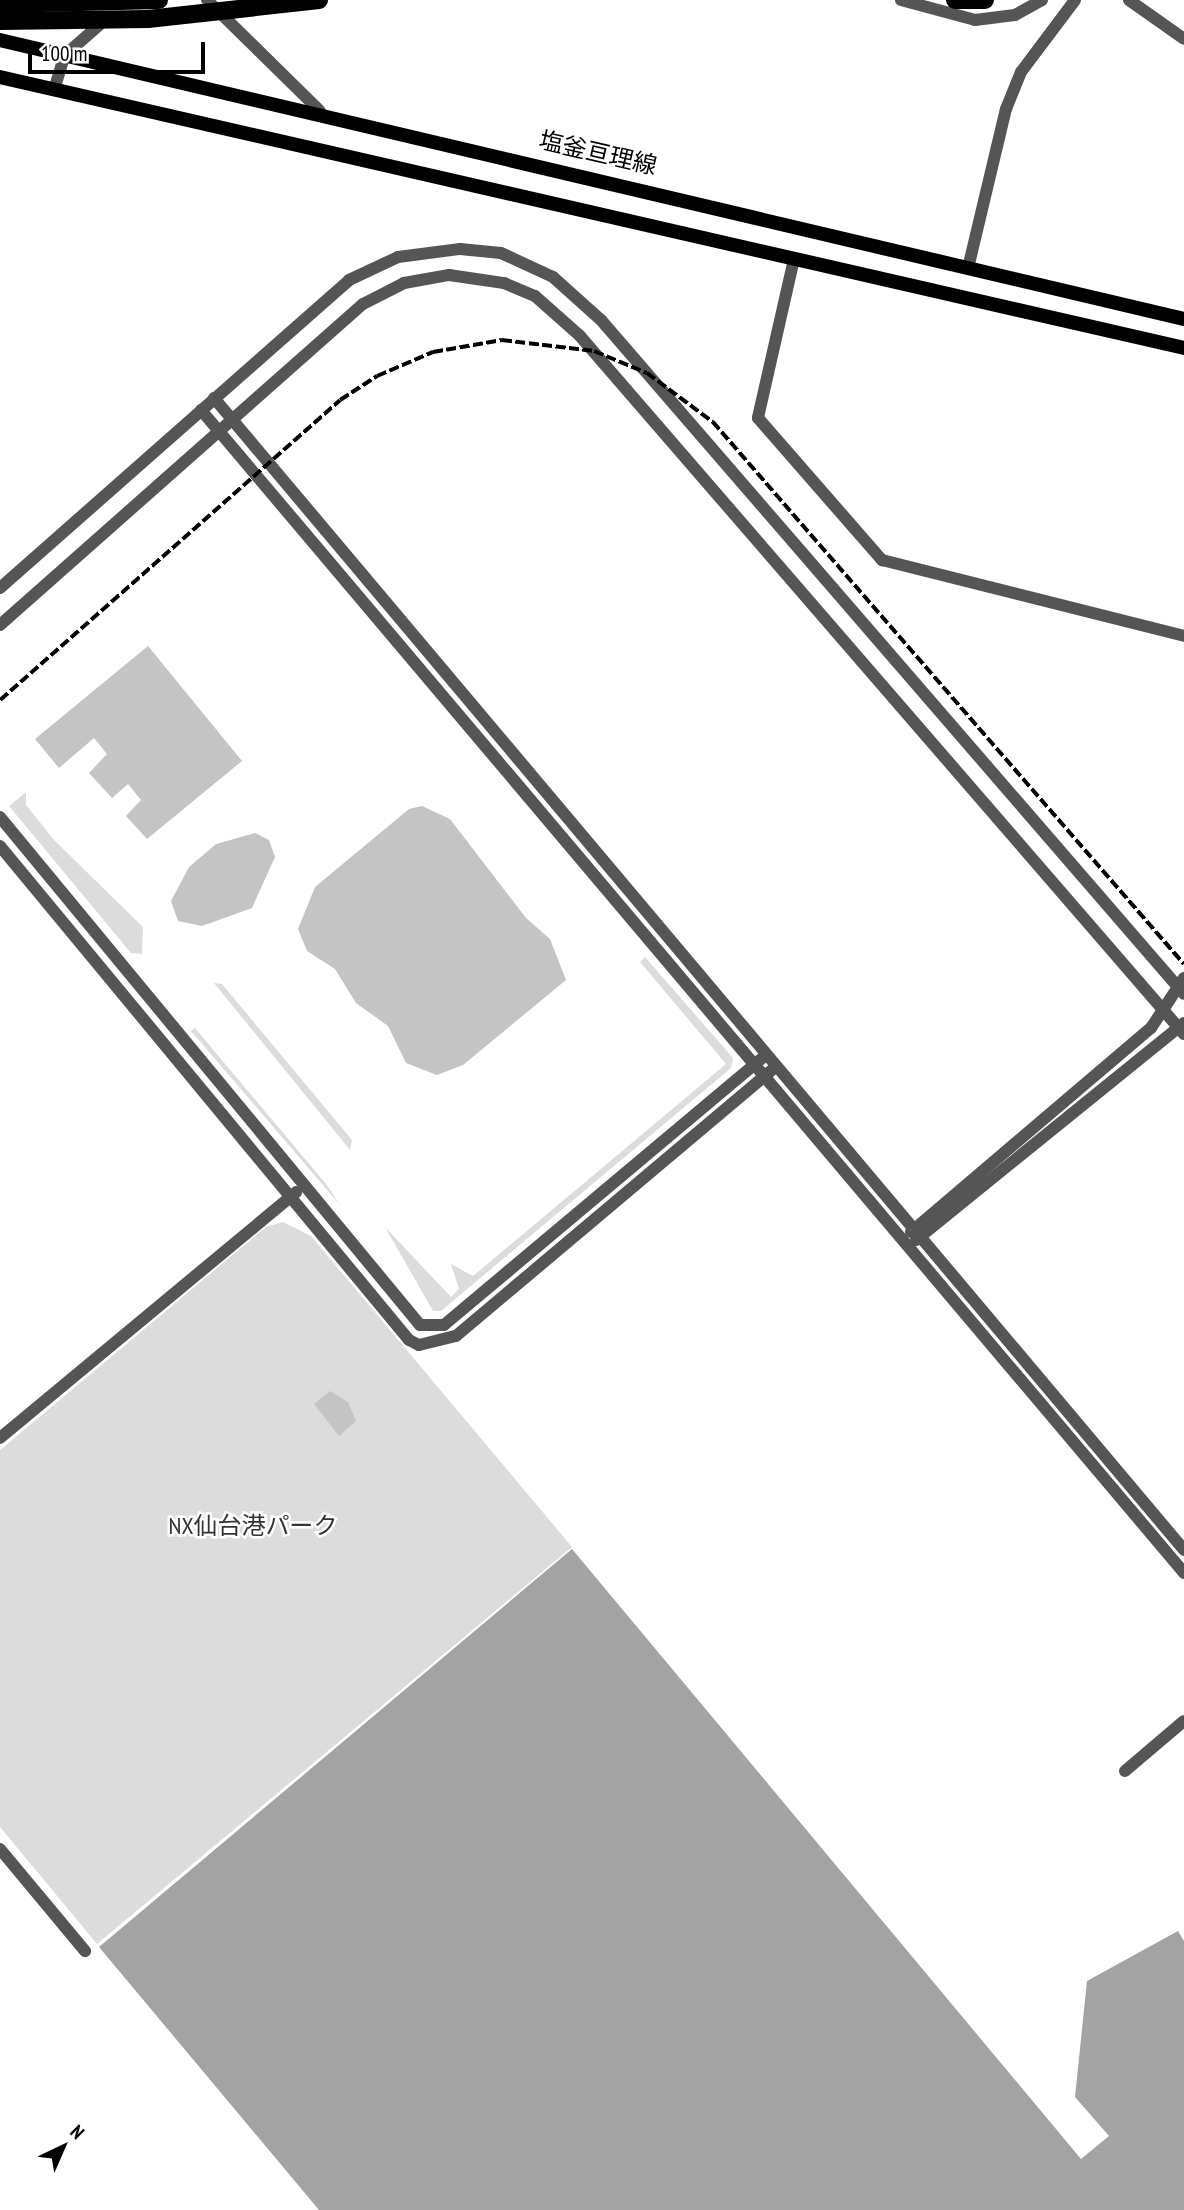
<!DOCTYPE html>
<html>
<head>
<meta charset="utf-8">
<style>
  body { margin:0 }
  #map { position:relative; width:1184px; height:2210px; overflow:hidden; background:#fff; font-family:"PT Sans Narrow","Noto Sans JP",sans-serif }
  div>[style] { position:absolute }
  .green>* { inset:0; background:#dcdcdc }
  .water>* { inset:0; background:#a3a3a3 }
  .building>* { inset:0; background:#c4c4c4 }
  .minor>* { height:12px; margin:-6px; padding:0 6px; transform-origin:6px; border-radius:6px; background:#555 }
  .major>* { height:14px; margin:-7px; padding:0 7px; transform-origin:7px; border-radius:7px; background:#000 }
  .highway>* { height:18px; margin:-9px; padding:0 9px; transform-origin:9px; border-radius:9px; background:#000 }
  .rail>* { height:3.5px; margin-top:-1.75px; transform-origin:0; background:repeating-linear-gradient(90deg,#000 0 10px,transparent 0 13.5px) }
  span { translate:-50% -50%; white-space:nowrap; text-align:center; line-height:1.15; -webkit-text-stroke:5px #fff; paint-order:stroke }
  .street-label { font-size:24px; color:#000 }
  .park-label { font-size:24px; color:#333 }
  .north { position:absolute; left:28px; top:2112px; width:70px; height:70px; -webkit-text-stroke:5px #fff; paint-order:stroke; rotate:44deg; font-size:19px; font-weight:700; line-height:28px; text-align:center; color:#000 }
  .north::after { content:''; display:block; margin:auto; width:24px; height:32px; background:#000; clip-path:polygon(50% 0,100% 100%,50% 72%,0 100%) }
  .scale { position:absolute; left:28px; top:42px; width:177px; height:32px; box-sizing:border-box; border:4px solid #000; border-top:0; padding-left:9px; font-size:21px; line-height:24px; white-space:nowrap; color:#000; -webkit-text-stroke:5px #fff; paint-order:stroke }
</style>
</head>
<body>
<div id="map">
  <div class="green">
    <i style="clip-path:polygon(26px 792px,26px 805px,55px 841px,143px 927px,142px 954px,131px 953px,9px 806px)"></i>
    <i style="clip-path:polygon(645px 957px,733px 1058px,731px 1068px,441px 1311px,433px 1311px,385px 1227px,451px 1297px,459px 1289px,451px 1264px,473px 1276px,726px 1064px,640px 962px)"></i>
    <i style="clip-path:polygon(214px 983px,222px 984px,352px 1140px,350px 1150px)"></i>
    <i style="clip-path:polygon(195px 1028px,326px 1184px,341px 1206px,191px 1031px)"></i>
    <i style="clip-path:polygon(283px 1222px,311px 1236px,572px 1547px,97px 1944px,0 1827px,0 1450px,266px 1227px)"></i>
  </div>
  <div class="water">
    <i style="clip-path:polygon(572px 1549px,1081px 2159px,1109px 2136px,1075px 2097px,1087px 1981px,1178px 1931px,1184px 1941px,1184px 2210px,319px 2210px,99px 1947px)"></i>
  </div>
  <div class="building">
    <i style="clip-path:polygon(148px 646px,242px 761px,147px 839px,126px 816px,141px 800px,128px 784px,112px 798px,89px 773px,107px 754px,94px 738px,59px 768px,35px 739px)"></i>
    <i style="clip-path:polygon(422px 806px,450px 819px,526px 918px,550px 939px,566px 980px,463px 1065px,437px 1075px,406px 1063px,388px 1026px,356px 1003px,335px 969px,307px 951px,298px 929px,315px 887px,409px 809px)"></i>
    <i style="clip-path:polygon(255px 833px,269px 840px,275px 857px,252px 908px,202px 926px,178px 921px,171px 901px,189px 867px,216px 844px)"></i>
    <i style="clip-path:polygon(330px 1391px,348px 1402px,356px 1421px,339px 1436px,314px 1404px)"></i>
  </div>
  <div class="minor">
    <i style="left:207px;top:0;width:158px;rotate:44.5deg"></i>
    <i style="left:901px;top:0;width:77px;rotate:15.1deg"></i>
    <i style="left:975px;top:20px;width:40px;rotate:-7.1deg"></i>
    <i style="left:1015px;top:15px;width:31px;rotate:-29deg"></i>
    <i style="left:1129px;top:0;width:67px;rotate:35.3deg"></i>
    <i style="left:54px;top:90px;width:37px;rotate:-73deg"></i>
    <i style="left:65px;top:55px;width:55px;rotate:-41.3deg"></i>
    <i style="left:794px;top:259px;width:163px;rotate:102.8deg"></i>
    <i style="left:758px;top:418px;width:189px;rotate:48.9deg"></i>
    <i style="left:882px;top:560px;width:311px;rotate:14.1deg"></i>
    <i style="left:969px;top:264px;width:159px;rotate:-76.6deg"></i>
    <i style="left:1006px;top:109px;width:40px;rotate:-68deg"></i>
    <i style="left:1021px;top:72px;width:90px;rotate:-53.1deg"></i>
    <i style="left:214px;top:398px;width:1506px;rotate:49.9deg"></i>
    <i style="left:201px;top:410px;width:1523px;rotate:49.79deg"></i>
    <i style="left:0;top:588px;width:465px;rotate:-41.4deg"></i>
    <i style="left:349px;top:280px;width:54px;rotate:-25.1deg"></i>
    <i style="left:398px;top:257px;width:63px;rotate:-7.4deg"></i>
    <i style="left:460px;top:249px;width:41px;rotate:5.6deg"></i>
    <i style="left:501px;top:253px;width:57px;rotate:24.8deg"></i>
    <i style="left:553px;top:277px;width:64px;rotate:41.9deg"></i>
    <i style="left:601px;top:320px;width:891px;rotate:49.14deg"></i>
    <i style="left:0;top:625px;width:485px;rotate:-41.5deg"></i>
    <i style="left:363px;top:304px;width:46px;rotate:-27.1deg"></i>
    <i style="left:404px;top:283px;width:46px;rotate:-10.1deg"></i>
    <i style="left:449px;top:275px;width:56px;rotate:8.3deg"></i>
    <i style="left:504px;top:283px;width:34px;rotate:23deg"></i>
    <i style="left:535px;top:296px;width:60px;rotate:41.6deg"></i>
    <i style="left:580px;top:336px;width:923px;rotate:49.13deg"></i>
    <i style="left:0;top:817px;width:659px;rotate:50.42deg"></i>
    <i style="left:420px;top:1325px;width:24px"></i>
    <i style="left:444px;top:1325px;width:415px;rotate:-40deg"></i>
    <i style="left:0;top:846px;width:641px;rotate:50.38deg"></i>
    <i style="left:409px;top:1340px;width:11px;rotate:27deg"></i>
    <i style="left:419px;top:1345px;width:38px;rotate:-14deg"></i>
    <i style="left:456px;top:1336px;width:413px;rotate:-40.1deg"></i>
    <i style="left:911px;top:1232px;width:315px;rotate:-40.4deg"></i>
    <i style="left:1151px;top:1028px;width:60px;rotate:-56.6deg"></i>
    <i style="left:916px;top:1240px;width:345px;rotate:-39deg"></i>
    <i style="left:0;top:1438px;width:385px;rotate:-39.7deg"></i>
    <i style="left:1125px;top:1771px;width:77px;rotate:-40.3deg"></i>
    <i style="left:0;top:1849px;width:133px;rotate:50.2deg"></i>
  </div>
  <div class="major">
    <i style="left:0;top:40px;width:1216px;rotate:13.26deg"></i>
    <i style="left:0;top:77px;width:1215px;rotate:12.89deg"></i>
  </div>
  <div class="highway">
    <i style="left:955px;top:0;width:30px"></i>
    <i style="left:0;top:4px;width:159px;rotate:-1.4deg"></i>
    <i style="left:0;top:21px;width:148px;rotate:-0.8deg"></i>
    <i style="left:148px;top:19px;width:172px;rotate:-6.3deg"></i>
  </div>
  <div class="rail">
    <i style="left:0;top:700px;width:453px;rotate:-41.4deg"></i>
    <i style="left:340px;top:400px;width:44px;rotate:-33deg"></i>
    <i style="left:377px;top:376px;width:61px;rotate:-23.2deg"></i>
    <i style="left:433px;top:352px;width:70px;rotate:-9.9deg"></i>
    <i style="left:502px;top:340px;width:93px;rotate:6.8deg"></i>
    <i style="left:594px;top:351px;width:57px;rotate:22.5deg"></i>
    <i style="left:647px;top:373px;width:82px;rotate:36.6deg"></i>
    <i style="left:713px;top:422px;width:718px;rotate:49.01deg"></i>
  </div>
  <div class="street-label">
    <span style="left:598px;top:153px;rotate:13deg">塩釜亘理線</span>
  </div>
  <div class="park-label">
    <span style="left:253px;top:1526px">NX仙台港パーク</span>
  </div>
  <div class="north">N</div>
  <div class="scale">100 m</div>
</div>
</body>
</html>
